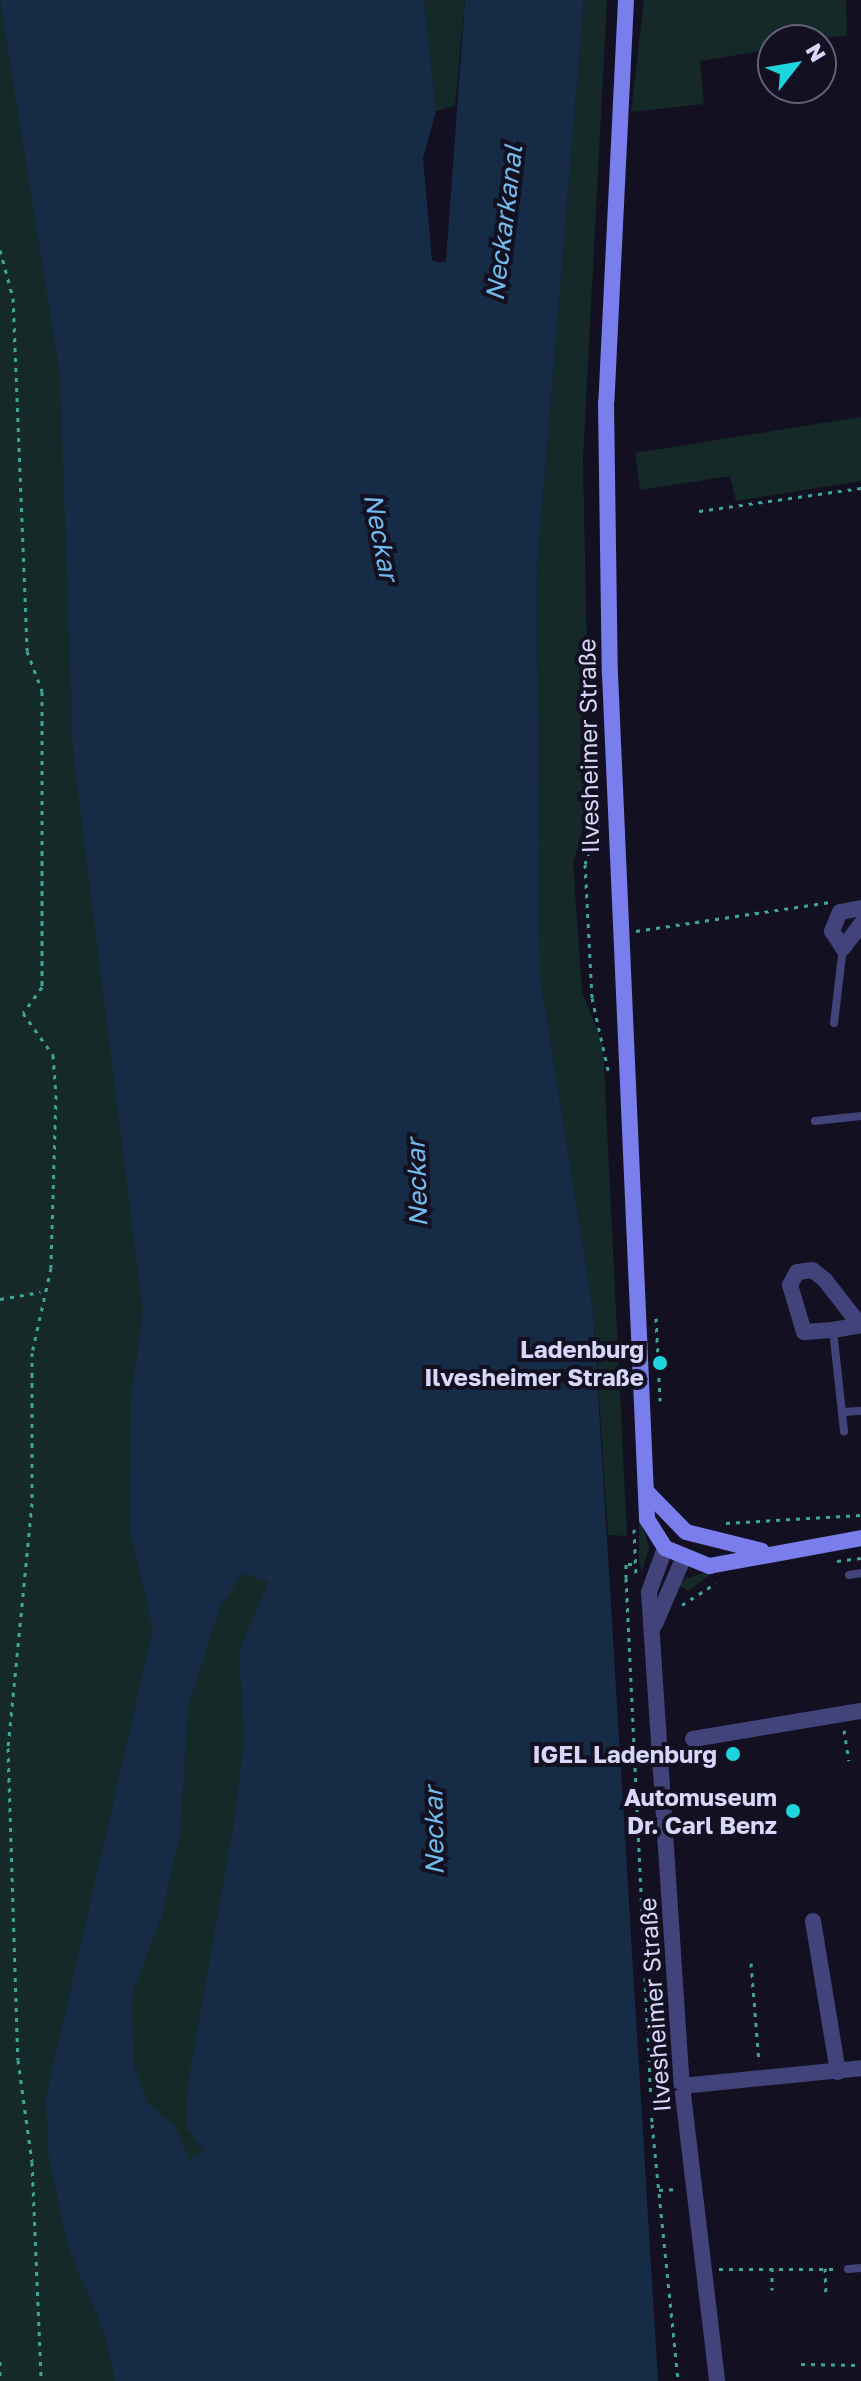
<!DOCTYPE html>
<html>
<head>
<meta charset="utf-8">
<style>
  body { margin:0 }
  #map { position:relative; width:861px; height:2381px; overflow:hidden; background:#131121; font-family:"Golos Text",sans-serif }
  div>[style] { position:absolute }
  .green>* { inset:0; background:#152a28 }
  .water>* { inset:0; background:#162b45 }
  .path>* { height:3px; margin-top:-1.5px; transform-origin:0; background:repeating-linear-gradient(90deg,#3fa599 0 4px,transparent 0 10px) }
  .service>* { height:8px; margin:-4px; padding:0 4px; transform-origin:4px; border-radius:4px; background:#42437a }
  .minor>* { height:16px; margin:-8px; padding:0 8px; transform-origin:8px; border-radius:8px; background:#42437a }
  .tertiary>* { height:16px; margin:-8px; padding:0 8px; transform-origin:8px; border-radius:8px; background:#42437a }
  .secondary>* { height:16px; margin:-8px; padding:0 8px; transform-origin:8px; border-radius:8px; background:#7a7eec }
  .dots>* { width:22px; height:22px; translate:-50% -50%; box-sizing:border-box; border:4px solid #131121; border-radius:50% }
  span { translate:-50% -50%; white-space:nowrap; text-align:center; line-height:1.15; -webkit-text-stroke:8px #131121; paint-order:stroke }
  .street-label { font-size:24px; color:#d8d6f9 }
  .poi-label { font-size:24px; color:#d8d6f9; font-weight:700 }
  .right { translate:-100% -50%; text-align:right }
  .water-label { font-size:26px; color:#72baeb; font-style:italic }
  .north { position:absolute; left:757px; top:24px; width:80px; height:80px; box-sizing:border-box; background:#131121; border:2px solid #626077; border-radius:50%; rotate:59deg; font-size:22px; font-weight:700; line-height:32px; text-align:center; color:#d8d6f9 }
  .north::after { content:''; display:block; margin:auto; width:28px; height:36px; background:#1fd5dd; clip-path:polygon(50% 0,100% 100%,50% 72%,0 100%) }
</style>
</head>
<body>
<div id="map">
  <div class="green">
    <i style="clip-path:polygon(0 0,535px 2381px,0 2381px)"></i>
    <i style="clip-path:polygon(424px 0,465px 0,455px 106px,436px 111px)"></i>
    <i style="clip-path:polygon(584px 0,607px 0,583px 458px,590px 807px,573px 862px,582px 991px,603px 1045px,627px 1536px,608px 1535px,593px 1309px,540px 976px,537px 568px)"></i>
    <i style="clip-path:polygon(644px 0,846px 0,847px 36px,773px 40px,773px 49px,700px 61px,704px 104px,631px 112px)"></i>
    <i style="clip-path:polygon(861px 417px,861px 481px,736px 501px,730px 476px,640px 490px,635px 453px)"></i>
    <i style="clip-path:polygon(639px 1513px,649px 1547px,642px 1572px,639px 1559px)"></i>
    <i style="clip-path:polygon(717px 1569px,689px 1591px,678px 1585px,687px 1578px)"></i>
  </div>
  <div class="water">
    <i style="clip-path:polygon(evenodd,0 0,424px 0,436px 111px,423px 158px,432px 260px,439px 263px,446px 261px,465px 0,584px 0,537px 568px,540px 976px,593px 1309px,658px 2381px,115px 2381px,104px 2331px,68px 2247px,48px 2152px,46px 2097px,153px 1629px,130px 1531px,131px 1400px,143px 1311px,73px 750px,60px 374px,0 0,243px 1573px,268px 1582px,239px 1652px,244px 1739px,235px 1817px,187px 2090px,187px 2128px,204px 2152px,189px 2160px,176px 2128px,146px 2101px,134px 2066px,131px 1997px,161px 1918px,180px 1832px,188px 1707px,220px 1607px,243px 1573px)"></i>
  </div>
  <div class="path">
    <i style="left:0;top:250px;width:50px;rotate:74.8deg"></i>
    <i style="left:13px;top:298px;width:353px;rotate:87.7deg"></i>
    <i style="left:27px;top:651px;width:43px;rotate:69.4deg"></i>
    <i style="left:42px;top:691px;width:296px;rotate:90deg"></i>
    <i style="left:42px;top:987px;width:32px;rotate:126deg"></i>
    <i style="left:23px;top:1013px;width:52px;rotate:54.5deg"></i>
    <i style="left:53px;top:1055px;width:40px;rotate:85.7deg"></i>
    <i style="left:56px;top:1095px;width:173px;rotate:91.7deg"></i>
    <i style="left:51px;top:1268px;width:87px;rotate:102.6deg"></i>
    <i style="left:32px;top:1353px;width:150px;rotate:90deg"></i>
    <i style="left:32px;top:1503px;width:246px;rotate:95.6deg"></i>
    <i style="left:8px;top:1748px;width:312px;rotate:88.2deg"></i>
    <i style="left:18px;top:2060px;width:103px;rotate:82.2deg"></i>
    <i style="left:32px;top:2162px;width:219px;rotate:87.6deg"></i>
    <i style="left:699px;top:511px;width:164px;rotate:-8.1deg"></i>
    <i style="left:599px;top:823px;width:43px;rotate:108.9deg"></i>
    <i style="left:585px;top:864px;width:134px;rotate:87deg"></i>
    <i style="left:592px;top:998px;width:78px;rotate:77.4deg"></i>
    <i style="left:636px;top:931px;width:195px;rotate:-8.5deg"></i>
    <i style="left:0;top:1299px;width:41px;rotate:-9.9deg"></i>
    <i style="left:656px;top:1318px;width:83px;rotate:87.2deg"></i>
    <i style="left:726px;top:1523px;width:135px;rotate:-3.4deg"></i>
    <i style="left:634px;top:1529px;width:48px;rotate:87.6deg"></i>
    <i style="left:837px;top:1561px;width:24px;rotate:-7deg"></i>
    <i style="left:632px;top:1564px;width:6px;rotate:180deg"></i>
    <i style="left:626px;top:1564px;width:14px;rotate:90deg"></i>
    <i style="left:626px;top:1578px;width:547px;rotate:87.27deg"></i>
    <i style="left:652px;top:2124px;width:258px;rotate:84.2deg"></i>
    <i style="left:682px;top:1605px;width:40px;rotate:-32.9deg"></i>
    <i style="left:844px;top:1730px;width:31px;rotate:81deg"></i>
    <i style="left:751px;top:1963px;width:100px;rotate:85.4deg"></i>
    <i style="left:659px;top:2190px;width:20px;rotate:-3deg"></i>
    <i style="left:772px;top:2268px;width:22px;rotate:90deg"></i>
    <i style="left:825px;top:2268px;width:24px;rotate:88deg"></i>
    <i style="left:719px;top:2269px;width:116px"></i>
    <i style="left:0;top:2361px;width:20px;rotate:90deg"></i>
    <i style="left:801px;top:2364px;width:60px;rotate:1deg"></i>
  </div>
  <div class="service">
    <i style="left:834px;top:1023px;width:76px;rotate:-83.2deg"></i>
    <i style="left:815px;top:1121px;width:46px;rotate:-6.2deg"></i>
    <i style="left:833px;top:1330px;width:102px;rotate:83.8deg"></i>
    <i style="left:842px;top:1412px;width:19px;rotate:-3deg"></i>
    <i style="left:849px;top:1575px;width:12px;rotate:-9deg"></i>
    <i style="left:848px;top:2269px;width:13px;rotate:-4deg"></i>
  </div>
  <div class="minor">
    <i style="left:861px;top:908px;width:21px;rotate:169deg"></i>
    <i style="left:840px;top:912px;width:21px;rotate:113deg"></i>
    <i style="left:832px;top:931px;width:20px;rotate:57deg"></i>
    <i style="left:843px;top:948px;width:30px;rotate:-53deg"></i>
    <i style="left:860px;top:1325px;width:57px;rotate:-127.9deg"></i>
    <i style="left:825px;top:1280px;width:16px;rotate:-142deg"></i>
    <i style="left:812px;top:1270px;width:15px;rotate:172deg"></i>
    <i style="left:797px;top:1272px;width:15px;rotate:118deg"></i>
    <i style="left:790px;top:1285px;width:49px;rotate:73.4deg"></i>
    <i style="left:804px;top:1332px;width:29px;rotate:-4deg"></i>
    <i style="left:833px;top:1330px;width:28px;rotate:-10deg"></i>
    <i style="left:693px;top:1739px;width:170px;rotate:-9.5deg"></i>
    <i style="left:813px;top:1921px;width:153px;rotate:80.6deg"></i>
    <i style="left:682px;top:2086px;width:180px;rotate:-5.7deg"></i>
  </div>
  <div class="tertiary">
    <i style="left:665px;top:1548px;width:47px;rotate:110deg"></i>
    <i style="left:649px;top:1592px;width:495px;rotate:86.2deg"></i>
    <i style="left:682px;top:2086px;width:297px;rotate:83.2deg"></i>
    <i style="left:655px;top:1624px;width:71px;rotate:-66.7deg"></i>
  </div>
  <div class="secondary">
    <i style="left:626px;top:0;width:402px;rotate:92.8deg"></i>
    <i style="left:606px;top:402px;width:272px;rotate:89.2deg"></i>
    <i style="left:610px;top:674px;width:846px;rotate:87.49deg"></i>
    <i style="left:647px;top:1519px;width:34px;rotate:58deg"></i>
    <i style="left:665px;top:1548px;width:48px;rotate:22.2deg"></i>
    <i style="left:709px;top:1566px;width:155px;rotate:-10.4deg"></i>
    <i style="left:646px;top:1491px;width:57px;rotate:45.7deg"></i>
    <i style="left:686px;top:1532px;width:78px;rotate:14deg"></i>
  </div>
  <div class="dots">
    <i style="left:660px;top:1363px;background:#1fd5dd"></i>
    <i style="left:733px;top:1754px;background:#1fd5dd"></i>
    <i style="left:793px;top:1811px;background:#1fd5dd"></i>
  </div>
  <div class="street-label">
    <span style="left:588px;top:746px;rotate:-91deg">Ilvesheimer Straße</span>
    <span style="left:654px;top:2005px;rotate:-94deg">Ilvesheimer Straße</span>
  </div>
  <div class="poi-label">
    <span class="right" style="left:644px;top:1363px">Ladenburg<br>Ilvesheimer Straße</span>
    <span class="right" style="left:717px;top:1754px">IGEL Ladenburg</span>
    <span class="right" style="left:777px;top:1811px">Automuseum<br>Dr. Carl Benz</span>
  </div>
  <div class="water-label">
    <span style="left:504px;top:223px;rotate:-83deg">Neckarkanal</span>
    <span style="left:381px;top:537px;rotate:79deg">Neckar</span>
    <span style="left:417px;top:1183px;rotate:-92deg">Neckar</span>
    <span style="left:434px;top:1831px;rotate:-91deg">Neckar</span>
  </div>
  <div class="north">N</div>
</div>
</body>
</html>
